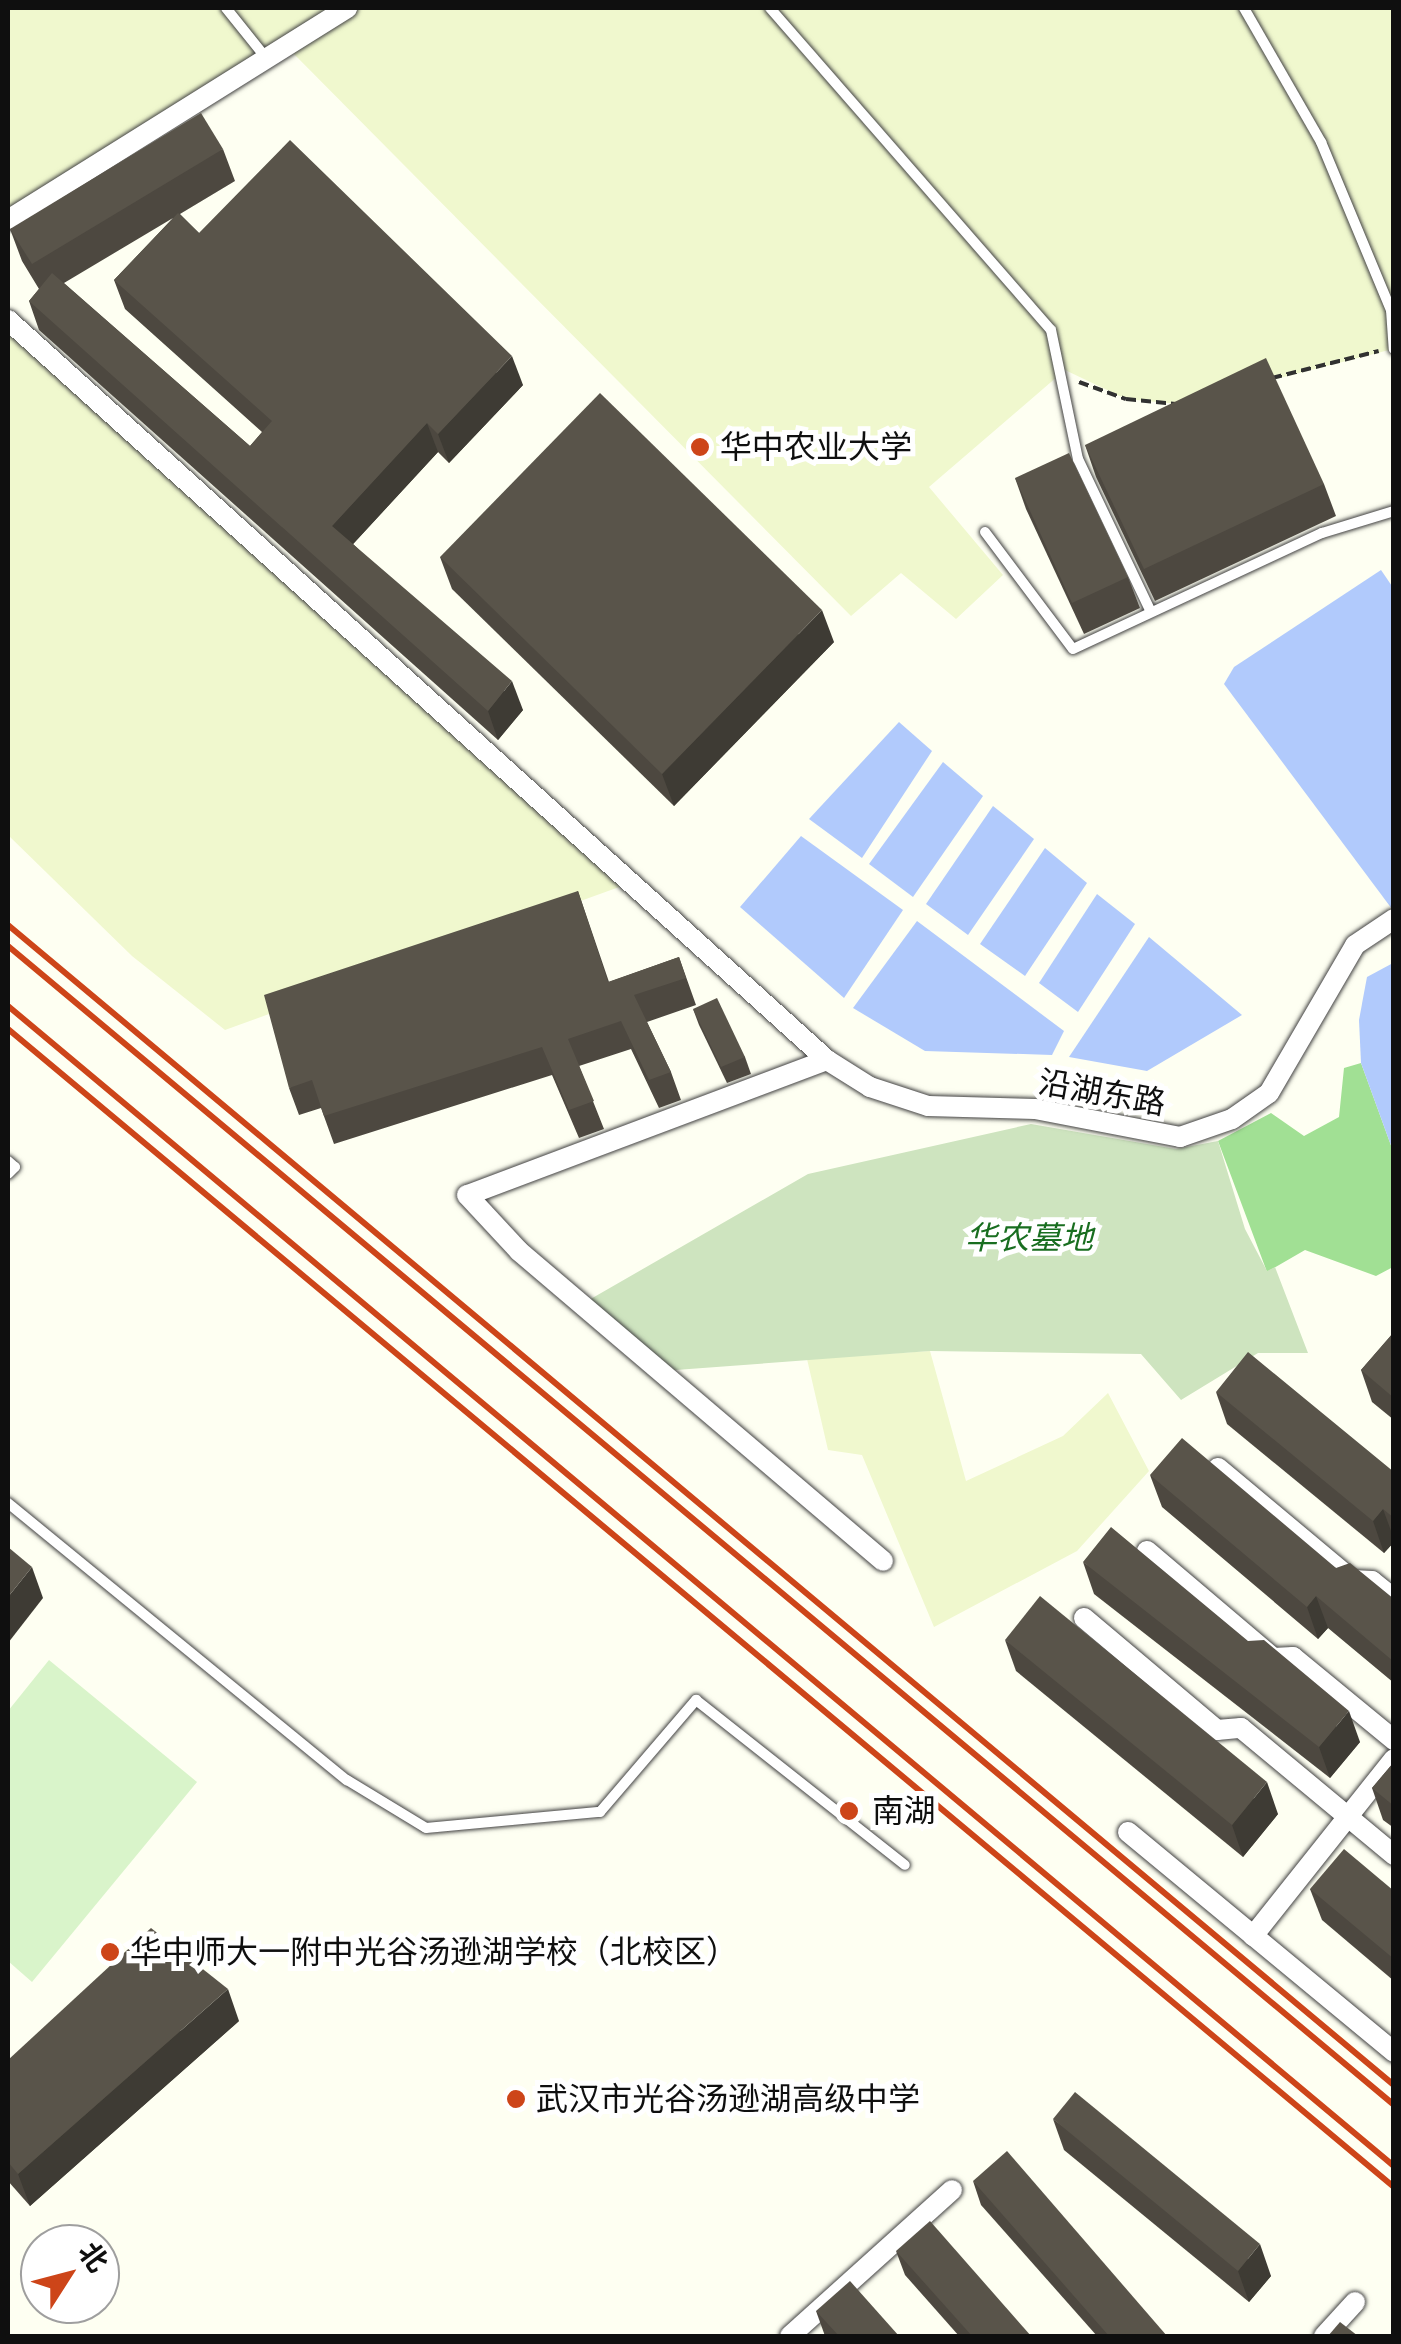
<!DOCTYPE html>
<html>
<head>
<meta charset="utf-8">
<style>
  body { margin:0 }
  #map { position:relative; width:1401px; height:2344px; overflow:hidden; background:#fefff2; font-family:"Times New Roman","Noto Sans SC",serif }
  div>[style] { position:absolute }
  .farmland>* { inset:0; background:#f0f8ce }
  .forest>* { inset:0; background:#a1e094 }
  .cemetery>* { inset:0; background:#cee4bf }
  .pitch>* { inset:0; background:#d9f4ca }
  .water>* { inset:0; background:#b1cafc }
  .path>* { height:4px; margin-top:-2px; transform-origin:0; background:repeating-linear-gradient(90deg,#313131 0 10px,transparent 0 15px) }
  .roads { filter:drop-shadow(0 0 2px #424242) drop-shadow(0 0 2px #424242) }
  .lane>* { height:10px; margin:-5px; padding:0 5px; transform-origin:5px; border-radius:5px; background:#fff }
  .street>* { height:20px; margin:-10px; padding:0 10px; transform-origin:10px; border-radius:10px; background:#fff }
  .rail>* { height:6px; margin:-3px; padding:0 3px; transform-origin:3px; border-radius:3px; background:#cd4519 }
  .wall>* { inset:0; background:#4d4840 }
  .shaded-wall>* { inset:0; background:#3e3b34 }
  .building>* { inset:0; background:#59544a }
  .dots>* { width:28px; height:28px; translate:-50% -50%; box-sizing:border-box; border:5px solid #fff; border-radius:50% }
  span { translate:-50% -50%; white-space:nowrap; text-align:center; line-height:1.15; -webkit-text-stroke:10px #fff; paint-order:stroke }
  .poi-label { font-size:32px; color:#0f0f0f }
  .left { translate:0 -50%; text-align:left }
  .street-label { font-size:32px; color:#0f0f0f }
  .park-label { font-size:32px; color:#196e20; font-style:italic }
  .frame { position:absolute; inset:0; border:10px solid #0f0f0f; pointer-events:none }
  .north { position:absolute; left:20px; top:2224px; width:100px; height:100px; box-sizing:border-box; background:#fff; border:2px solid #9f9f9f; border-radius:50%; rotate:54deg; font-size:28px; font-weight:700; line-height:40px; text-align:center; color:#0f0f0f }
  .north::after { content:''; display:block; margin:auto; width:35px; height:45px; background:#cd4519; clip-path:polygon(50% 0,100% 100%,50% 72%,0 100%) }
</style>
</head>
<body>
<div id="map">
  <div class="farmland">
    <i style="clip-path:polygon(8px 8px,1393px 8px,1393px 349px,1178px 404px,1126px 399px,1065px 370px,929px 487px,1003px 575px,956px 619px,901px 573px,851px 616px,286px 46px,8px 220px)"></i>
    <i style="clip-path:polygon(8px 320px,633px 882px,225px 1030px,132px 956px,8px 835px)"></i>
    <i style="clip-path:polygon(930px 1351px,966px 1481px,1063px 1436px,1108px 1393px,1149px 1471px,1077px 1551px,934px 1627px,862px 1455px,828px 1450px,807px 1359px)"></i>
  </div>
  <div class="forest">
    <i style="clip-path:polygon(1361px 1063px,1393px 1151px,1393px 1267px,1376px 1276px,1305px 1250px,1267px 1272px,1218px 1141px,1271px 1113px,1304px 1136px,1339px 1117px,1344px 1068px)"></i>
  </div>
  <div class="cemetery">
    <i style="clip-path:polygon(1031px 1124px,1176px 1149px,1218px 1141px,1245px 1229px,1267px 1271px,1275px 1267px,1308px 1353px,1258px 1353px,1181px 1400px,1141px 1354px,930px 1351px,662px 1371px,575px 1308px,808px 1174px)"></i>
  </div>
  <div class="pitch">
    <i style="clip-path:polygon(49px 1660px,197px 1782px,32px 1982px,8px 1961px,8px 1711px)"></i>
  </div>
  <div class="water">
    <i style="clip-path:polygon(1381px 570px,1394px 589px,1392px 909px,1224px 684px,1234px 667px)"></i>
    <i style="clip-path:polygon(899px 722px,932px 751px,862px 858px,809px 819px)"></i>
    <i style="clip-path:polygon(943px 762px,983px 796px,913px 897px,869px 864px)"></i>
    <i style="clip-path:polygon(993px 806px,1034px 839px,968px 935px,926px 904px)"></i>
    <i style="clip-path:polygon(801px 836px,903px 910px,844px 998px,740px 907px)"></i>
    <i style="clip-path:polygon(1045px 848px,1087px 883px,1025px 976px,980px 944px)"></i>
    <i style="clip-path:polygon(1097px 894px,1135px 924px,1078px 1012px,1039px 983px)"></i>
    <i style="clip-path:polygon(917px 921px,1064px 1031px,1052px 1055px,925px 1051px,853px 1008px)"></i>
    <i style="clip-path:polygon(1149px 937px,1242px 1015px,1147px 1071px,1069px 1057px)"></i>
    <i style="clip-path:polygon(1393px 963px,1393px 1151px,1361px 1063px,1359px 1020px,1367px 977px)"></i>
  </div>
  <div class="path">
    <i style="left:1272px;top:378px;width:110px;rotate:-14.2deg"></i>
    <i style="left:1079px;top:382px;width:50px;rotate:19.9deg"></i>
    <i style="left:1126px;top:399px;width:50px;rotate:5.7deg"></i>
  </div>
  <div class="roads">
    <div class="lane">
      <i style="left:226px;top:8px;width:64px;rotate:51.3deg"></i>
      <i style="left:770px;top:8px;width:427px;rotate:48.9deg"></i>
      <i style="left:1051px;top:330px;width:132px;rotate:78.2deg"></i>
      <i style="left:1078px;top:459px;width:167px;rotate:64.5deg"></i>
      <i style="left:1244px;top:8px;width:155px;rotate:60.1deg"></i>
      <i style="left:1321px;top:142px;width:182px;rotate:67.4deg"></i>
      <i style="left:1391px;top:310px;width:39px;rotate:86deg"></i>
      <i style="left:985px;top:532px;width:146px;rotate:53.1deg"></i>
      <i style="left:1073px;top:649px;width:275px;rotate:-25deg"></i>
      <i style="left:1322px;top:533px;width:75px;rotate:-17deg"></i>
      <i style="left:8px;top:1161px;width:9px;rotate:41deg"></i>
      <i style="left:15px;top:1167px;width:10px;rotate:135deg"></i>
      <i style="left:8px;top:1503px;width:438px;rotate:39.3deg"></i>
      <i style="left:347px;top:1780px;width:92px;rotate:31.3deg"></i>
      <i style="left:426px;top:1828px;width:175px;rotate:-5.3deg"></i>
      <i style="left:600px;top:1812px;width:148px;rotate:-49.4deg"></i>
      <i style="left:696px;top:1700px;width:266px;rotate:38.3deg"></i>
    </div>
    <div class="street">
      <i style="left:8px;top:220px;width:400px;rotate:-32deg"></i>
      <i style="left:8px;top:320px;width:1104px;rotate:42.1deg"></i>
      <i style="left:827px;top:1060px;width:51px;rotate:32.1deg"></i>
      <i style="left:870px;top:1087px;width:61px;rotate:18.1deg"></i>
      <i style="left:928px;top:1106px;width:107px;rotate:1.6deg"></i>
      <i style="left:1035px;top:1109px;width:148px;rotate:10.9deg"></i>
      <i style="left:1180px;top:1137px;width:55px;rotate:-19.1deg"></i>
      <i style="left:1232px;top:1119px;width:45px;rotate:-35.1deg"></i>
      <i style="left:1269px;top:1093px;width:171px;rotate:-59.8deg"></i>
      <i style="left:1355px;top:945px;width:47px;rotate:-33.7deg"></i>
      <i style="left:827px;top:1060px;width:384px;rotate:159.4deg"></i>
      <i style="left:467px;top:1195px;width:76px;rotate:47.1deg"></i>
      <i style="left:519px;top:1251px;width:478px;rotate:40.4deg"></i>
      <i style="left:1218px;top:1468px;width:175px;rotate:39.9deg"></i>
      <i style="left:1352px;top:1580px;width:20px;rotate:3deg"></i>
      <i style="left:1372px;top:1581px;width:28px;rotate:39deg"></i>
      <i style="left:1147px;top:1551px;width:165px;rotate:40.3deg"></i>
      <i style="left:1273px;top:1658px;width:20px;rotate:-3deg"></i>
      <i style="left:1293px;top:1657px;width:131px;rotate:39.4deg"></i>
      <i style="left:1084px;top:1618px;width:174px;rotate:40.1deg"></i>
      <i style="left:1217px;top:1730px;width:24px;rotate:-5deg"></i>
      <i style="left:1241px;top:1728px;width:199px;rotate:39.7deg"></i>
      <i style="left:1128px;top:1832px;width:345px;rotate:39.6deg"></i>
      <i style="left:1253px;top:1936px;width:226px;rotate:-51.5deg"></i>
      <i style="left:790px;top:2336px;width:218px;rotate:-42deg"></i>
      <i style="left:1324px;top:2336px;width:46px;rotate:-47.6deg"></i>
    </div>
  </div>
  <div class="rail">
    <i style="left:8px;top:925px;width:1807px;rotate:39.93deg"></i>
    <i style="left:8px;top:946px;width:1807px;rotate:39.9deg"></i>
    <i style="left:8px;top:1006px;width:1807px;rotate:39.93deg"></i>
    <i style="left:8px;top:1029px;width:1806px;rotate:39.88deg"></i>
  </div>
  <div class="wall">
    <i style="clip-path:polygon(evenodd,223px 149px,235px 181px,180px 214px,199px 233px,523px 385px,449px 463px,438px 452px,353px 544px,523px 710px,498px 740px,39px 330px,29px 301px,39px 289px,22px 261px,10px 229px,223px 149px,173px 218px,114px 280px,125px 309px,262px 432px,250px 446px,64px 283px,173px 218px)"></i>
    <i style="clip-path:polygon(1085px 445px,1324px 484px,1336px 516px,1155px 601px,1096px 477px)"></i>
    <i style="clip-path:polygon(1015px 478px,1128px 577px,1140px 608px,1084px 634px,1026px 509px)"></i>
    <i style="clip-path:polygon(440px 557px,834px 642px,674px 806px,452px 589px)"></i>
    <i style="clip-path:polygon(578px 891px,609px 982px,679px 957px,696px 1005px,647px 1022px,671px 1072px,681px 1100px,659px 1108px,631px 1049px,579px 1066px,604px 1129px,579px 1138px,552px 1075px,334px 1144px,321px 1108px,299px 1115px,289px 1088px)"></i>
    <i style="clip-path:polygon(693px 1009px,745px 1057px,751px 1074px,727px 1083px,699px 1025px)"></i>
    <i style="clip-path:polygon(1394px 1332px,1394px 1420px,1372px 1402px,1361px 1370px)"></i>
    <i style="clip-path:polygon(1216px 1392px,1394px 1472px,1394px 1542px,1384px 1553px,1227px 1424px)"></i>
    <i style="clip-path:polygon(1150px 1475px,1336px 1568px,1394px 1599px,1394px 1683px,1328px 1628px,1318px 1639px,1162px 1507px)"></i>
    <i style="clip-path:polygon(1083px 1562px,1360px 1742px,1330px 1778px,1094px 1594px)"></i>
    <i style="clip-path:polygon(1005px 1640px,1278px 1814px,1243px 1857px,1016px 1671px)"></i>
    <i style="clip-path:polygon(1394px 1762px,1394px 1828px,1383px 1820px,1372px 1788px)"></i>
    <i style="clip-path:polygon(1310px 1889px,1394px 1891px,1394px 1981px,1322px 1920px)"></i>
    <i style="clip-path:polygon(239px 2021px,30px 2206px,8px 2181px,8px 2060px)"></i>
    <i style="clip-path:polygon(1053px 2119px,1271px 2276px,1249px 2302px,1064px 2150px)"></i>
    <i style="clip-path:polygon(973px 2181px,1167px 2336px,1097px 2336px,981px 2205px)"></i>
    <i style="clip-path:polygon(896px 2251px,1031px 2336px,959px 2336px,905px 2275px)"></i>
    <i style="clip-path:polygon(816px 2311px,899px 2336px,825px 2336px)"></i>
  </div>
  <div class="shaded-wall">
    <i style="clip-path:polygon(512px 356px,523px 385px,449px 463px,438px 434px)"></i>
    <i style="clip-path:polygon(427px 423px,438px 452px,343px 555px,332px 526px)"></i>
    <i style="clip-path:polygon(822px 610px,834px 642px,674px 806px,662px 774px)"></i>
    <i style="clip-path:polygon(512px 681px,523px 710px,498px 740px,488px 711px)"></i>
    <i style="clip-path:polygon(1383px 1509px,1394px 1539px,1394px 1542px,1384px 1553px,1373px 1521px)"></i>
    <i style="clip-path:polygon(32px 1567px,43px 1598px,8px 1643px,8px 1597px)"></i>
    <i style="clip-path:polygon(1316px 1596px,1328px 1628px,1318px 1639px,1307px 1607px)"></i>
    <i style="clip-path:polygon(1349px 1711px,1360px 1742px,1330px 1778px,1319px 1747px)"></i>
    <i style="clip-path:polygon(1267px 1782px,1278px 1814px,1243px 1857px,1232px 1825px)"></i>
    <i style="clip-path:polygon(228px 1989px,239px 2021px,30px 2206px,18px 2174px)"></i>
    <i style="clip-path:polygon(1260px 2244px,1271px 2276px,1249px 2302px,1238px 2271px)"></i>
  </div>
  <div class="building">
    <i style="clip-path:polygon(201px 113px,223px 149px,32px 264px,10px 229px)"></i>
    <i style="clip-path:polygon(290px 140px,512px 356px,438px 434px,427px 423px,332px 526px,512px 681px,488px 711px,29px 301px,52px 273px,250px 446px,272px 421px,114px 280px,178px 213px,199px 233px)"></i>
    <i style="clip-path:polygon(1266px 358px,1324px 484px,1144px 569px,1085px 445px)"></i>
    <i style="clip-path:polygon(600px 393px,822px 610px,662px 774px,440px 557px)"></i>
    <i style="clip-path:polygon(1069px 453px,1128px 577px,1072px 603px,1015px 478px)"></i>
    <i style="clip-path:polygon(578px 891px,608px 982px,679px 957px,686px 978px,634px 995px,671px 1072px,649px 1080px,621px 1021px,568px 1039px,594px 1101px,569px 1110px,542px 1047px,324px 1116px,312px 1080px,289px 1088px,264px 995px)"></i>
    <i style="clip-path:polygon(717px 998px,745px 1057px,721px 1067px,693px 1009px)"></i>
    <i style="clip-path:polygon(1394px 1332px,1394px 1398px,1361px 1370px)"></i>
    <i style="clip-path:polygon(1248px 1352px,1394px 1472px,1394px 1518px,1383px 1509px,1373px 1521px,1216px 1392px)"></i>
    <i style="clip-path:polygon(1182px 1438px,1336px 1568px,1350px 1563px,1394px 1599px,1393px 1661px,1316px 1596px,1307px 1607px,1150px 1475px)"></i>
    <i style="clip-path:polygon(1111px 1527px,1248px 1641px,1264px 1640px,1349px 1711px,1319px 1747px,1083px 1562px)"></i>
    <i style="clip-path:polygon(8px 1547px,32px 1567px,8px 1597px)"></i>
    <i style="clip-path:polygon(1040px 1596px,1267px 1782px,1232px 1825px,1005px 1640px)"></i>
    <i style="clip-path:polygon(1394px 1762px,1394px 1806px,1372px 1788px)"></i>
    <i style="clip-path:polygon(1344px 1849px,1394px 1891px,1394px 1959px,1310px 1889px)"></i>
    <i style="clip-path:polygon(151px 1928px,228px 1989px,18px 2174px,8px 2162px,8px 2060px)"></i>
    <i style="clip-path:polygon(1075px 2092px,1260px 2244px,1238px 2271px,1053px 2119px)"></i>
    <i style="clip-path:polygon(1007px 2151px,1167px 2336px,1109px 2336px,973px 2181px)"></i>
    <i style="clip-path:polygon(930px 2221px,1031px 2336px,972px 2336px,896px 2251px)"></i>
    <i style="clip-path:polygon(850px 2281px,899px 2336px,839px 2336px,816px 2311px)"></i>
    <i style="clip-path:polygon(1340px 2322px,1358px 2336px,1328px 2336px)"></i>
  </div>
  <div class="dots">
    <i style="left:700px;top:447px;background:#cd4519"></i>
    <i style="left:849px;top:1811px;background:#cd4519"></i>
    <i style="left:110px;top:1952px;background:#cd4519"></i>
    <i style="left:516px;top:2099px;background:#cd4519"></i>
  </div>
  <div class="poi-label">
    <span class="left" style="left:720px;top:447px">华中农业大学</span>
    <span class="left" style="left:872px;top:1811px">南湖</span>
    <span class="left" style="left:130px;top:1952px">华中师大一附中光谷汤逊湖学校（北校区）</span>
    <span class="left" style="left:536px;top:2099px">武汉市光谷汤逊湖高级中学</span>
  </div>
  <div class="street-label">
    <span style="left:1102px;top:1093px;rotate:10deg">沿湖东路</span>
  </div>
  <div class="park-label">
    <span style="left:1029px;top:1238px">华农墓地</span>
  </div>
  <div class="frame"></div>
  <div class="north">北</div>
</div>
</body>
</html>
